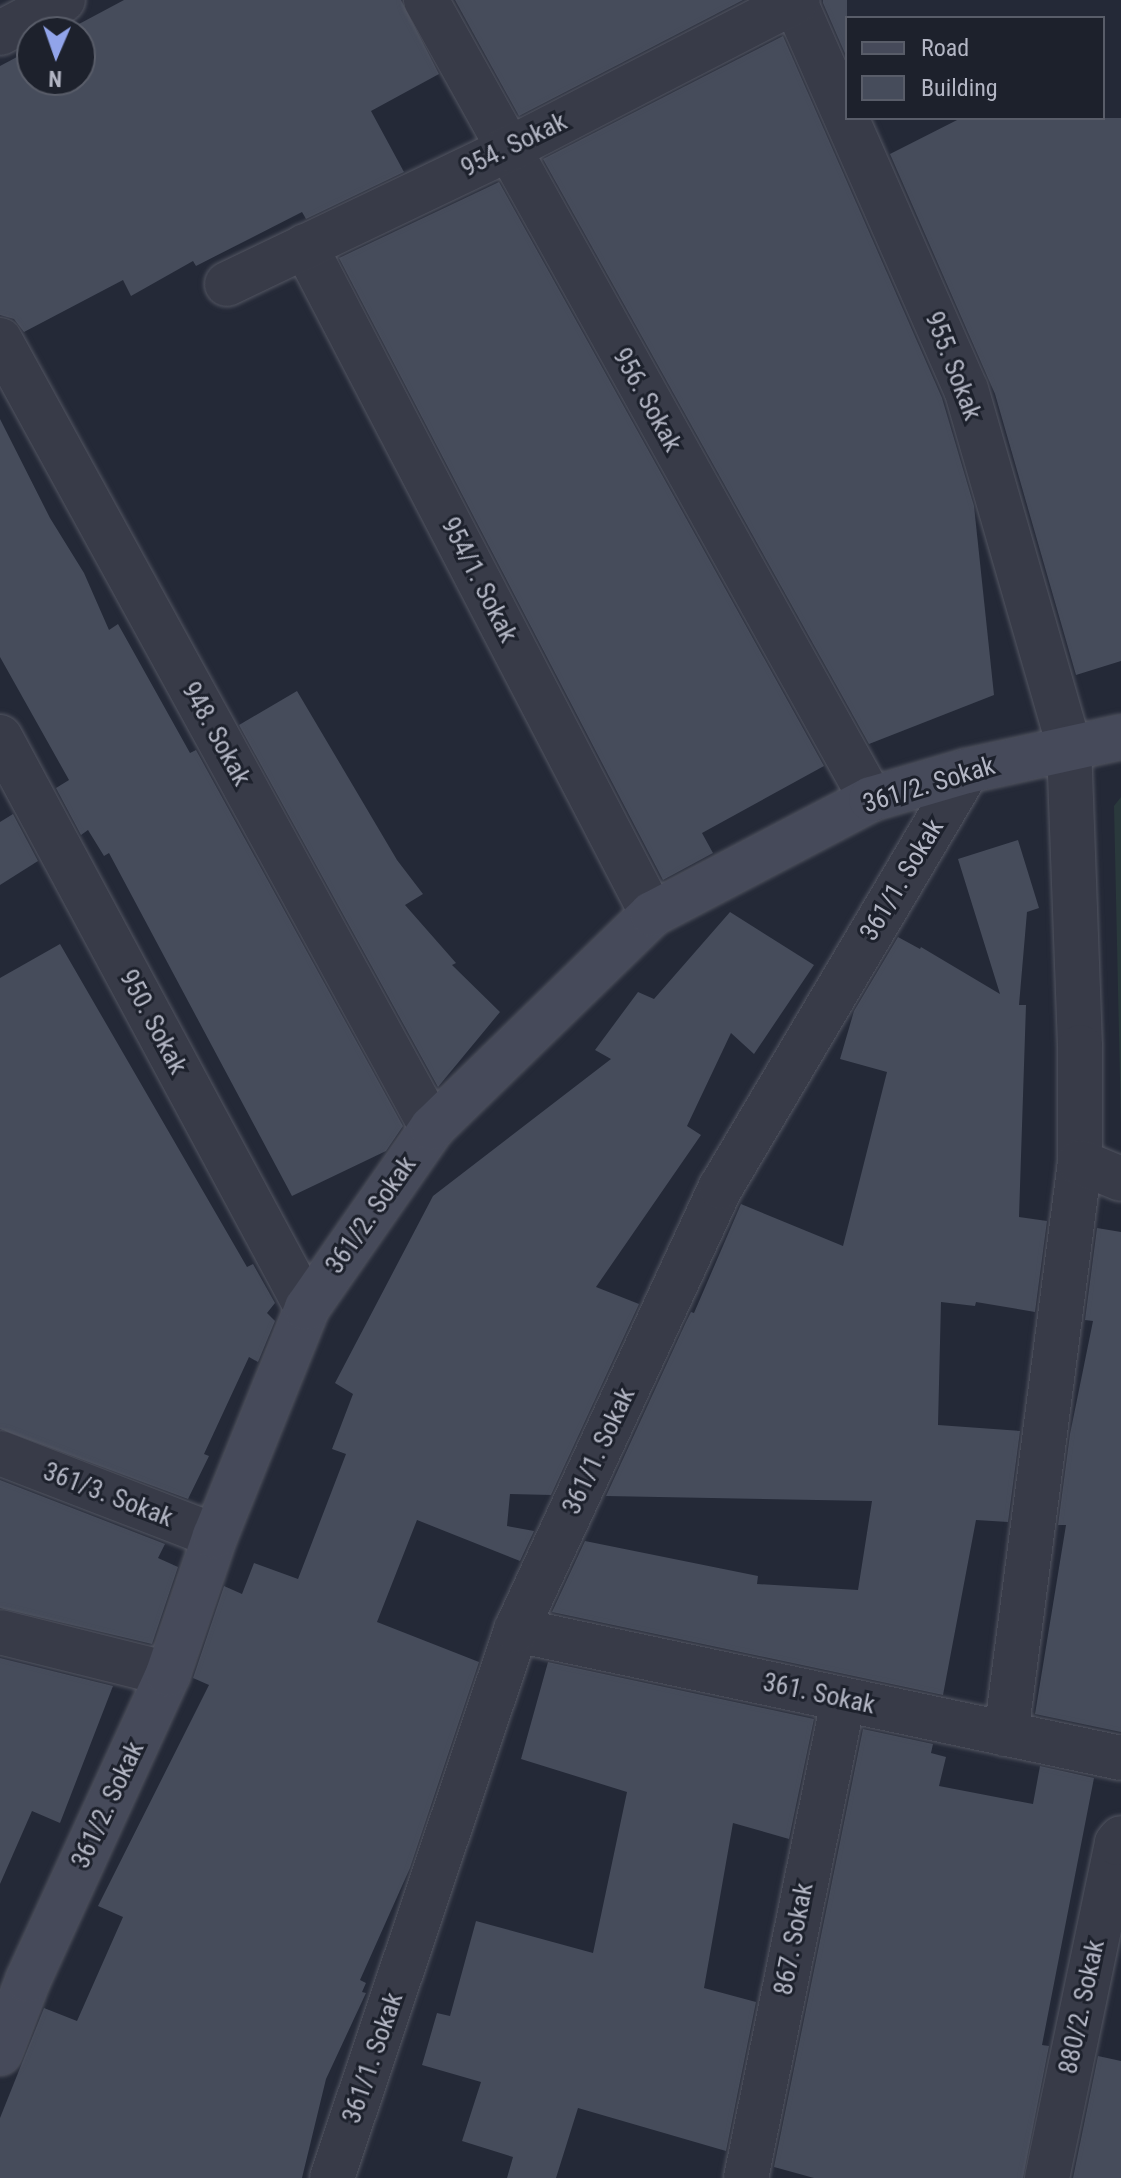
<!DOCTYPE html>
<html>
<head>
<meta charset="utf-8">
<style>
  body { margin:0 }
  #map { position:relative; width:1121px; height:2178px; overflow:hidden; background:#242937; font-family:"Roboto Condensed",sans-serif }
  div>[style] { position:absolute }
  .green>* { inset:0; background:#2a393c }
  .building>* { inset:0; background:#464c5b }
  .roads { filter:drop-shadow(0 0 2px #535662) drop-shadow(0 0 2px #535662) }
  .street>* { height:44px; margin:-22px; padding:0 22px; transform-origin:22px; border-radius:22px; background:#383b48 }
  .secondary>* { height:44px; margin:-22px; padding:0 22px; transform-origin:22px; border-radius:22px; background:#464a5a }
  span { translate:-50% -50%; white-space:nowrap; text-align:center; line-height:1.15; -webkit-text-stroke:6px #1d212c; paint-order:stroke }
  .street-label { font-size:26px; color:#b3b6c4 }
  .legend { position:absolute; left:845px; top:16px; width:260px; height:104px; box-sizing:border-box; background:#1d212c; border:2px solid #595d69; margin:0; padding:10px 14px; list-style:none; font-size:24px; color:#b3b6c4 }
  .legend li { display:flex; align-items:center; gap:16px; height:40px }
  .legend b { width:40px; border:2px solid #595d69 }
  .north { position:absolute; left:16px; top:16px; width:80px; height:80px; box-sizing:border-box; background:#1d212c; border:2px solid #595d69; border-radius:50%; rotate:182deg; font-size:22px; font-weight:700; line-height:32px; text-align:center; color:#b3b6c4 }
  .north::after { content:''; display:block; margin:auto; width:28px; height:36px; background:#91a4ea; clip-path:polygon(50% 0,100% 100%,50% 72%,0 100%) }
</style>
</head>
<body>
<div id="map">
  <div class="green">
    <i style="clip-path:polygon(1121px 797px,1121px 1126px,1114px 806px)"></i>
  </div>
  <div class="building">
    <i style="clip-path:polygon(124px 0,401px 0,439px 74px,371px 111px,404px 172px,306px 219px,302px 212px,196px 266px,193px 261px,131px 296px,123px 280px,24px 332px,14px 319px,0 315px,0 66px,32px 49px,32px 80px,80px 80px,80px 32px,64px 32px)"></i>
    <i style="clip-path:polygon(455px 0,743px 0,519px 116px)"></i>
    <i style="clip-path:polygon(823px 0,847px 0,847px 58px,823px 3px)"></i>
    <i style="clip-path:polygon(783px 36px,942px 398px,974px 506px,994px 695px,869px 744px,543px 159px)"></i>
    <i style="clip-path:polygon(961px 118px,1121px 118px,1121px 661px,1076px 675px,995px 394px,890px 154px)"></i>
    <i style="clip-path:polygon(499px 182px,824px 766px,702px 833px,713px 853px,663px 880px,339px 258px)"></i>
    <i style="clip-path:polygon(0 419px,50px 518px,84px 573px,109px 630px,118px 624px,190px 753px,196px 750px,403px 1126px,386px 1151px,292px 1196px,109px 853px,104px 856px,88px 830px,81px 835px,56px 788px,69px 780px,0 657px)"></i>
    <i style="clip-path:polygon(297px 691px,397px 860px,423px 894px,405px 905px,456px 963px,452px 965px,500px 1012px,438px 1087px,239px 725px)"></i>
    <i style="clip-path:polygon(13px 814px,38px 861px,0 885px,0 822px)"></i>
    <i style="clip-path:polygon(1018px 840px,1039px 908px,1027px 912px,1019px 1005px,1026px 1005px,1019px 1217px,1047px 1221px,1035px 1312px,976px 1302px,975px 1306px,941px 1302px,938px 1425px,1020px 1431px,1008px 1522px,976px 1520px,943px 1695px,552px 1612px,585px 1541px,758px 1576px,757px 1584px,858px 1590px,872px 1501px,606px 1496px,686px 1322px,691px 1312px,694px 1313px,741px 1204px,843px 1246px,887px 1072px,840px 1059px,854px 1011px,898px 937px,920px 949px,921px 947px,1000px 994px,958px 859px)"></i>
    <i style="clip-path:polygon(730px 912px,814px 965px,754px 1054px,731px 1033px,687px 1126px,701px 1135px,596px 1287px,639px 1304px,551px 1495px,510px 1494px,507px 1526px,534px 1531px,520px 1561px,417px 1520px,377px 1622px,479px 1662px,410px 1868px,360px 1980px,366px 1983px,362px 1992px,366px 1993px,326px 2079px,302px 2178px,0 2178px,0 2118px,44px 2008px,77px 2021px,123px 1917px,98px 1906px,209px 1685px,193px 1678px,224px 1586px,242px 1594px,254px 1563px,298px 1579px,346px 1454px,332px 1449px,353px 1394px,335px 1383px,433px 1196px,611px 1059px,595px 1050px,638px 992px,654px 999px)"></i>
    <i style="clip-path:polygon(60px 944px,247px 1267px,253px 1264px,275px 1303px,267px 1313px,275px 1321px,258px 1362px,249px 1357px,204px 1454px,209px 1456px,188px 1499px,0 1429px,0 978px)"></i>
    <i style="clip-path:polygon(1097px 1228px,1121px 1232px,1121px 1732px,1035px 1714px,1066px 1525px,1058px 1525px,1070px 1434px,1093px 1321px,1085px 1320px)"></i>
    <i style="clip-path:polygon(0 1480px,165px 1544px,158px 1558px,178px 1567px,152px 1644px,0 1608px)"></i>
    <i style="clip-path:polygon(0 1658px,113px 1686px,60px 1823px,32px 1811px,0 1884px)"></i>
    <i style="clip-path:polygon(548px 1662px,814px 1719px,789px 1839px,733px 1823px,704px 1988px,756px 2002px,726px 2151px,578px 2108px,556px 2178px,507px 2178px,513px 2157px,462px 2141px,481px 2082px,422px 2065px,437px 2013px,450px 2016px,476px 1921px,593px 1953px,627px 1792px,521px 1759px)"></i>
    <i style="clip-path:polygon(863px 1729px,933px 1744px,931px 1753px,946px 1757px,939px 1786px,1033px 1804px,1040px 1766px,1094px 1778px,1042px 2045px,1049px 2046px,1023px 2178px,814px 2178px,774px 2167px)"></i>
    <i style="clip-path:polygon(1098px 2056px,1121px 2061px,1121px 2178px,1073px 2178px)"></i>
  </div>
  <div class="roads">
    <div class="street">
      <i style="left:426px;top:0;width:915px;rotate:60.88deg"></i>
      <i style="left:795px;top:2px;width:423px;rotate:66.2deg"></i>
      <i style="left:966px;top:389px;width:372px;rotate:73.9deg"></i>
      <i style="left:1069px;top:746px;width:301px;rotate:87.9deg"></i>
      <i style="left:1080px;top:1047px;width:115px;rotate:90deg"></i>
      <i style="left:1080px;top:1162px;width:577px;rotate:97.37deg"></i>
      <i style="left:0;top:33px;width:71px;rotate:-27.6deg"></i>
      <i style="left:305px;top:246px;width:753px;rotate:62.55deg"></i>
      <i style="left:227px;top:284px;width:310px;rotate:-25.6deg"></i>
      <i style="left:507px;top:150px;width:327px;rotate:-27.3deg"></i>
      <i style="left:0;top:340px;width:899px;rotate:61.27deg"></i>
      <i style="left:0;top:737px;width:648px;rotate:61.74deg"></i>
      <i style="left:1080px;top:1162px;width:44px;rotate:22.5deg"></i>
      <i style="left:0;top:1453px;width:230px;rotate:21.1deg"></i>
      <i style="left:516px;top:1630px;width:618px;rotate:11.95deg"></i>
      <i style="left:0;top:1632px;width:173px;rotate:14deg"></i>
      <i style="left:332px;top:2178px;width:578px;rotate:-71.44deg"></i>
      <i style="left:516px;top:1630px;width:488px;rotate:-65.2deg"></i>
      <i style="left:721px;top:1187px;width:483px;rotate:-59.4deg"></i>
      <i style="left:746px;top:2178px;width:488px;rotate:-78.5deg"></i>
      <i style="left:1047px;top:2178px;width:342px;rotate:-78.2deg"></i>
      <i style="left:1117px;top:1843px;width:6px;rotate:-51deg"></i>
    </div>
    <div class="secondary">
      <i style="left:0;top:2053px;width:78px;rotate:-69deg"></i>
      <i style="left:28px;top:1980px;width:337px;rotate:-65.4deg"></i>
      <i style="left:168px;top:1674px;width:146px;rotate:-71.2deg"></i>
      <i style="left:215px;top:1536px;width:246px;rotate:-68deg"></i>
      <i style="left:307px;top:1308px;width:219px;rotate:-55.2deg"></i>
      <i style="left:432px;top:1128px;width:307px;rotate:-44.2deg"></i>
      <i style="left:652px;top:914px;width:247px;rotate:-27.7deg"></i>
      <i style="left:871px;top:799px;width:100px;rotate:-16.3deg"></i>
      <i style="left:967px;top:771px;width:158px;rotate:-12.4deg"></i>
    </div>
  </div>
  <div class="street-label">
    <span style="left:514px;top:145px;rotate:-26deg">954. Sokak</span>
    <span style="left:953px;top:366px;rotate:69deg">955. Sokak</span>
    <span style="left:647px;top:400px;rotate:61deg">956. Sokak</span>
    <span style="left:479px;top:580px;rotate:63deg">954/1. Sokak</span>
    <span style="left:216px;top:734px;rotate:61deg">948. Sokak</span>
    <span style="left:929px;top:785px;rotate:-17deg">361/2. Sokak</span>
    <span style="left:902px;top:880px;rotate:-59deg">361/1. Sokak</span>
    <span style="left:153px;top:1022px;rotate:62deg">950. Sokak</span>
    <span style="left:371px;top:1215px;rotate:-55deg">361/2. Sokak</span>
    <span style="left:599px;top:1451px;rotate:-65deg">361/1. Sokak</span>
    <span style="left:108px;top:1495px;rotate:21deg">361/3. Sokak</span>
    <span style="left:819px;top:1694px;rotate:12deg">361. Sokak</span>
    <span style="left:108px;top:1805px;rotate:-65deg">361/2. Sokak</span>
    <span style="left:794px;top:1939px;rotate:-79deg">867. Sokak</span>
    <span style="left:1082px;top:2007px;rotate:-78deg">880/2. Sokak</span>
    <span style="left:373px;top:2058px;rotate:-71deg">361/1. Sokak</span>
  </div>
  <ul class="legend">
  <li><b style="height:10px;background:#464a5a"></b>Road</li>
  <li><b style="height:22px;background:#464c5b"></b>Building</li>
  </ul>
  <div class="north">N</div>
</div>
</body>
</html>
